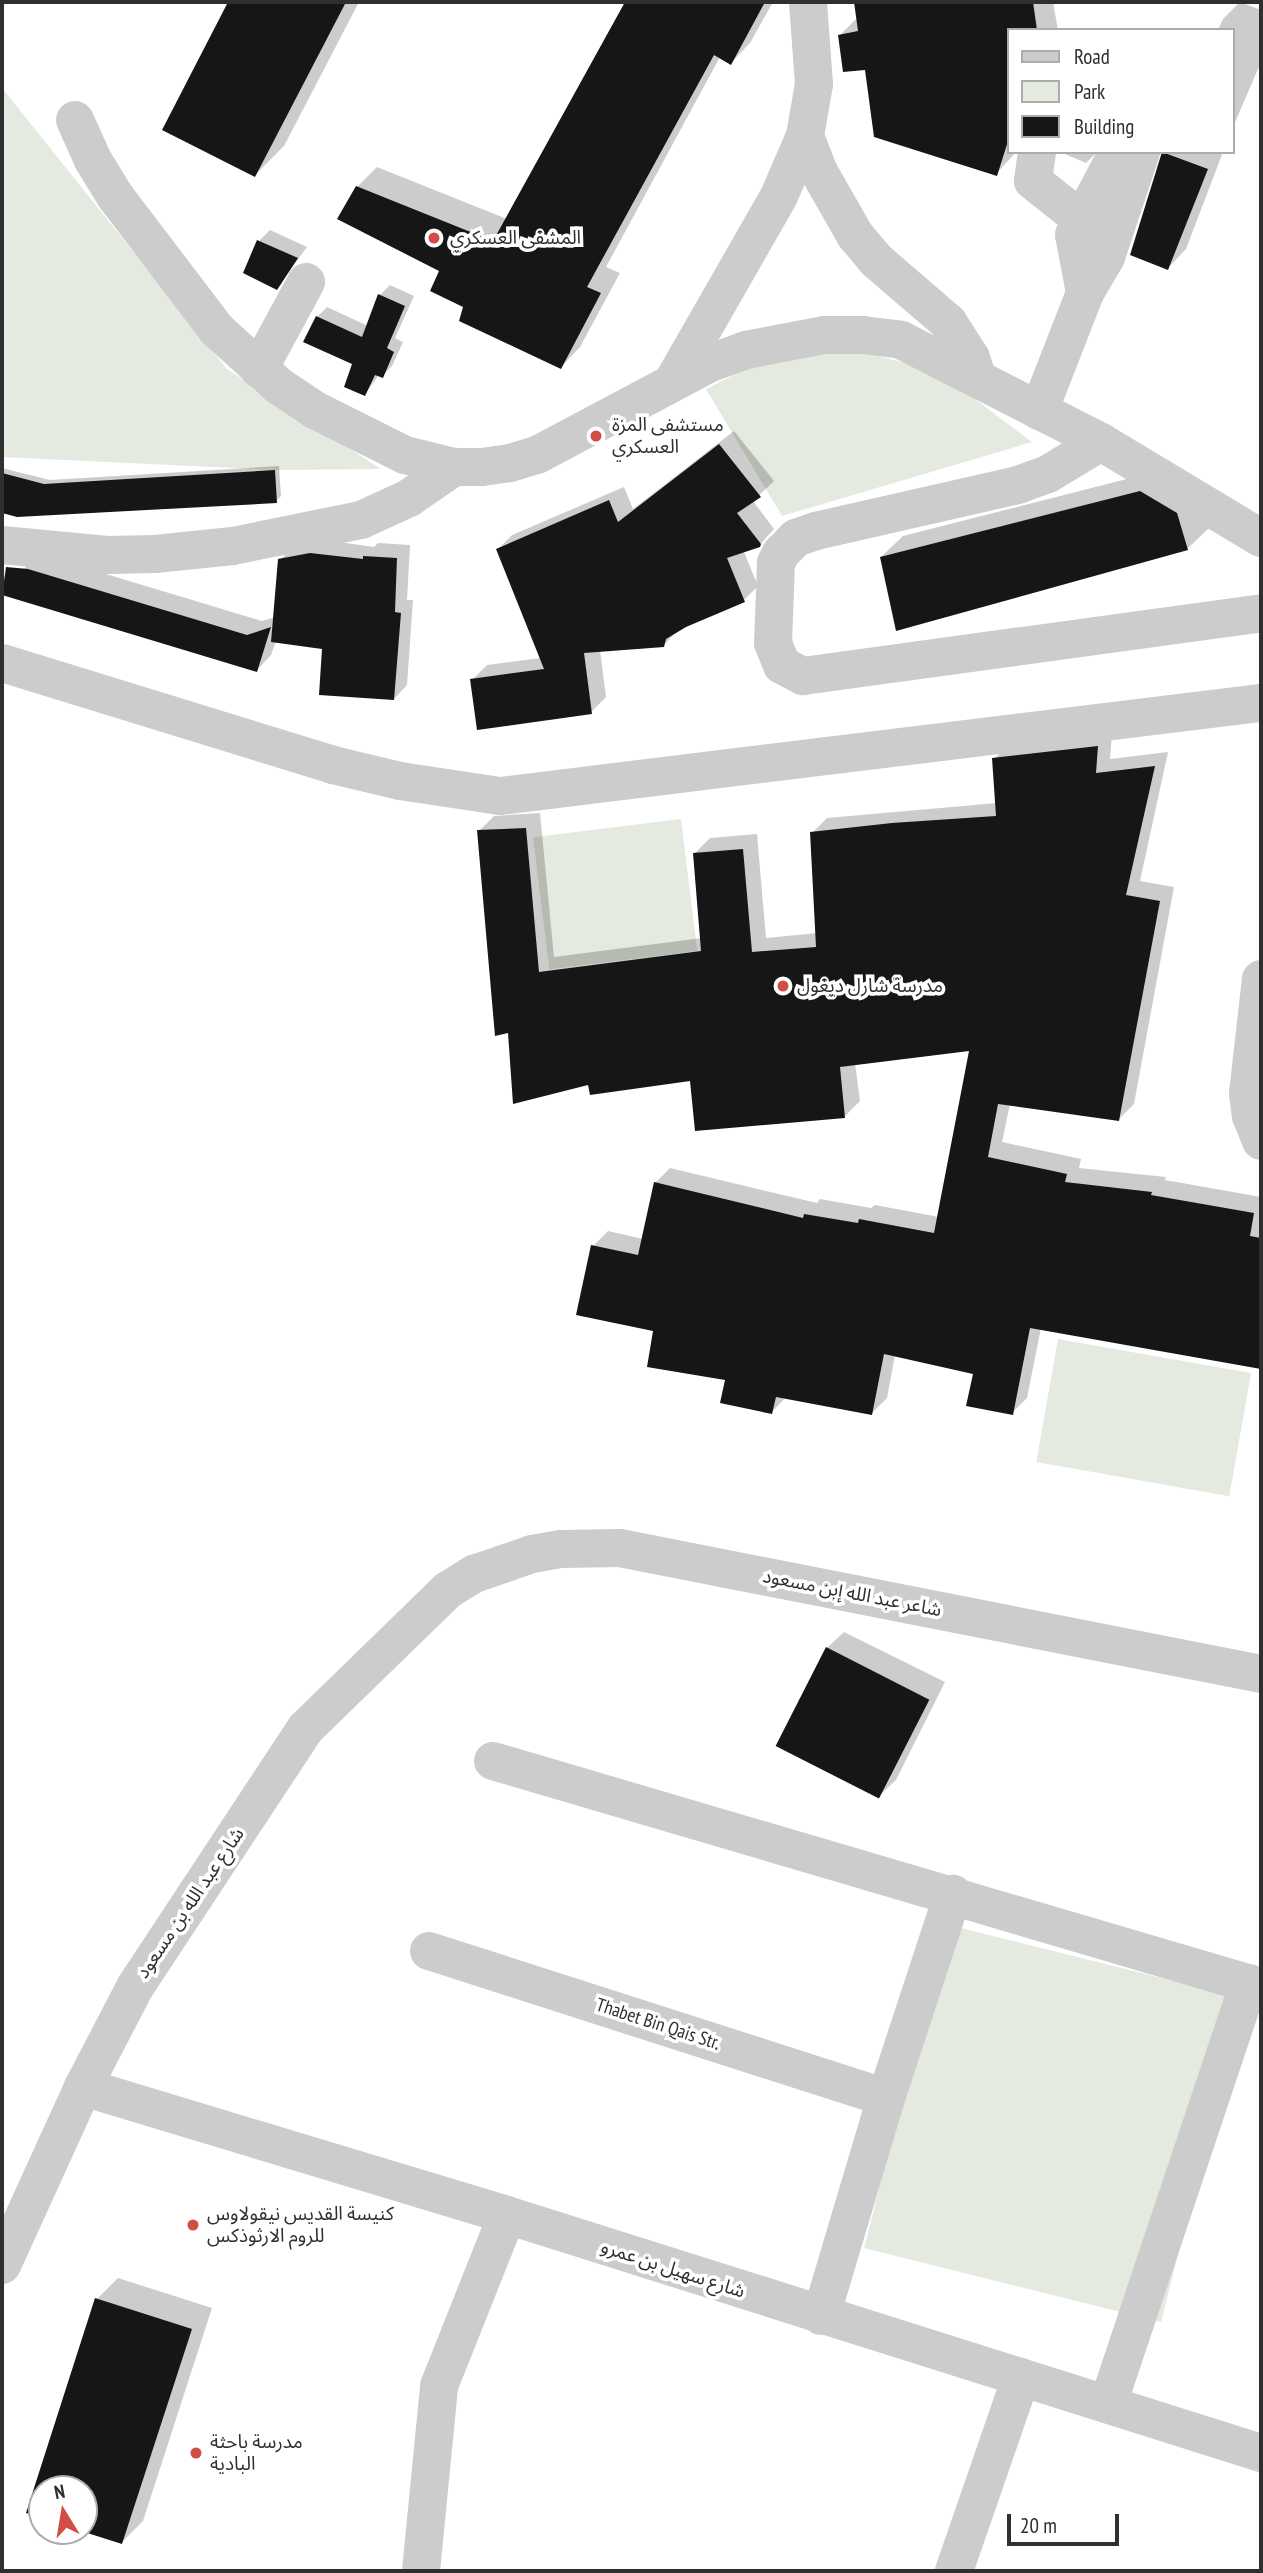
<!DOCTYPE html>
<meta charset="utf-8">
<style>
body{margin:0}
#map{position:relative;width:1263px;height:2573px;overflow:hidden;background:#fff;font-family:"PT Sans Narrow","Noto Sans Arabic",sans-serif}
div>[style]{position:absolute}
[style*='--x']{left:calc(var(--x)*1px);top:calc(var(--y)*1px);width:calc(var(--w)*1px);rotate:calc(var(--a)*1deg)}
.green>*{inset:0;background:#e4eadf;transform-origin:0 0}
.shadow>*{inset:0;background:#0003}
.building>*{inset:0;background:#161616;transform-origin:0 0}
.minor>*{height:38px;margin:-19px;padding:0 19px;transform-origin:19px;border-radius:19px;background:#ccc}
.dots>*{width:19px;height:19px;translate:-50% -50%;box-sizing:border-box;border:4px solid #fff;border-radius:50%}
span{translate:-50% -50%;white-space:nowrap;text-align:center;line-height:1.15;-webkit-text-stroke:7px #fff;paint-order:stroke}
.poi-label{font-size:19px;color:#2f2f2f}
.left{translate:0 -50%;text-align:left}
.street-label{font-size:19px;color:#2f2f2f}
.frame{position:absolute;inset:0;border:4px solid #2f2f2f;pointer-events:none}
.legend{position:absolute;left:1007px;top:28px;width:228px;height:126px;box-sizing:border-box;background:#fff;border:2px solid #acacac;margin:0;padding:9px 12px;list-style:none;font-size:21px;color:#2f2f2f}
.legend li{display:flex;align-items:center;gap:14px;height:35px}
.legend b{width:35px;border:2px solid #acacac}
.north{position:absolute;left:28px;top:2475px;width:70px;height:70px;box-sizing:border-box;background:#fff;border:2px solid #acacac;border-radius:50%;rotate:349deg;font-size:19px;font-weight:700;line-height:28px;text-align:center;color:#2f2f2f}
.north::after{content:'';display:block;margin:auto;width:24px;height:32px;background:#d14d46;clip-path:polygon(50% 0,100% 100%,50% 72%,0 100%)}
.scale{position:absolute;left:1007px;top:2514px;width:112px;height:32px;box-sizing:border-box;border:4px solid #2f2f2f;border-top:0;padding-left:9px;font-size:21px;line-height:24px;white-space:nowrap;color:#2f2f2f;-webkit-text-stroke:5px #fff;paint-order:stroke}
</style>
<div id="map">
<div class="green">
<i style="clip-path:polygon(2px 88px,227px 369px,381px 469px,275px 470px,2px 457px)"></i>
<i style="clip-path:polygon(856px 350px,939px 372px,1032px 442px,782px 516px,706px 389px,760px 362px)"></i>
<i style="left:681px;top:819px;width:133px;height:149px;rotate:83deg"></i>
<i style="left:1058px;top:1339px;width:196px;height:125px;rotate:10deg"></i>
<i style="left:945px;top:1924px;width:306px;height:334px;rotate:14deg"></i>
</div>
<div class="shadow">
<i style="clip-path:polygon(230px 2px,359px 2px,284px 146px,255px 175px,164px 129px)"></i>
<i style="clip-path:polygon(627px 2px,773px 2px,750px 43px,731px 63px,720px 57px,606px 267px,620px 273px,580px 347px,561px 367px,466px 306px,442px 270px,357px 187px,377px 167px,507px 219px)"></i>
<i style="clip-path:polygon(855px 2px,1053px 2px,1058px 30px,1009px 30px,1009px 152px,1016px 152px,996px 174px,867px 68px,840px 35px,858px 17px)"></i>
<i style="clip-path:polygon(1240px 2px,1261px 10px,1261px 62px,1233px 127px,1233px 30px,1218px 30px,1223px 19px)"></i>
<i style="clip-path:polygon(1060px 152px,1097px 152px,1086px 163px)"></i>
<i style="clip-path:polygon(1164px 152px,1223px 152px,1186px 249px,1168px 268px)"></i>
<i style="clip-path:polygon(270px 230px,307px 247px,277px 288px,259px 241px)"></i>
<i style="clip-path:polygon(390px 285px,414px 296px,395px 338px,403px 342px,392px 366px,382px 376px,379px 375px,365px 394px,354px 363px,317px 317px,327px 307px,368px 326px,380px 295px)"></i>
<i style="clip-path:polygon(734px 431px,774px 481px,753px 501px,774px 529px,759px 546px,744px 552px,758px 586px,744px 600px,678px 630px,664px 645px,600px 650px,606px 697px,591px 712px,472px 680px,487px 665px,541px 658px,498px 549px,512px 535px,624px 487px,633px 509px)"></i>
<i style="clip-path:polygon(279px 466px,281px 496px,276px 501px,17px 516px,2px 511px,2px 468px,50px 480px)"></i>
<i style="clip-path:polygon(1162px 470px,1209px 528px,1187px 549px,881px 557px,903px 536px)"></i>
<i style="clip-path:polygon(325px 540px,374px 547px,378px 543px,410px 545px,407px 600px,413px 600px,407px 685px,394px 699px,324px 647px,276px 641px,271px 655px,257px 670px,23px 570px,37px 555px,43px 555px,262px 621px,275px 617px,280px 560px,293px 547px)"></i>
<i style="clip-path:polygon(1112px 732px,1110px 759px,1168px 752px,1140px 881px,1174px 887px,1134px 1104px,1119px 1119px,1010px 1104px,1002px 1142px,1081px 1159px,1079px 1168px,1166px 1177px,1165px 1180px,1261px 1197px,1261px 1367px,1041px 1328px,1027px 1398px,1012px 1413px,975px 1373px,895px 1355px,887px 1398px,872px 1413px,786px 1397px,772px 1412px,655px 1330px,593px 1246px,608px 1231px,643px 1239px,655px 1183px,670px 1168px,817px 1203px,820px 1199px,871px 1208px,875px 1205px,939px 1217px,971px 1049px,855px 1063px,860px 1101px,845px 1116px,692px 1079px,590px 1083px,509px 1031px,479px 831px,494px 816px,540px 813px,554px 957px,702px 938px,695px 853px,710px 838px,757px 834px,766px 938px,817px 933px,812px 833px,827px 818px,997px 803px,994px 759px,1009px 744px)"></i>
<i style="clip-path:polygon(844px 1632px,945px 1682px,896px 1780px,879px 1796px,827px 1648px)"></i>
<i style="clip-path:polygon(118px 2278px,212px 2308px,143px 2521px,122px 2542px,84px 2530px,84px 2489px,42px 2489px,42px 2516px,28px 2512px,97px 2299px)"></i>
</div>
<div class="building">
<i style="clip-path:polygon(228px 2px,346px 2px,255px 177px,162px 130px)"></i>
<i style="clip-path:polygon(625px 2px,765px 2px,731px 65px,714px 55px,587px 287px,601px 293px,561px 369px,459px 321px,463px 307px,430px 291px,439px 271px,337px 219px,356px 186px,493px 241px)"></i>
<i style="clip-path:polygon(854px 2px,1033px 2px,1037px 30px,1009px 30px,1009px 138px,997px 176px,874px 137px,865px 70px,843px 72px,838px 35px,858px 31px)"></i>
<i style="clip-path:polygon(1162px 152px,1208px 169px,1168px 270px,1130px 255px)"></i>
<i style="clip-path:polygon(257px 240px,298px 258px,277px 290px,243px 273px)"></i>
<i style="clip-path:polygon(378px 294px,405px 306px,387px 348px,394px 352px,383px 378px,375px 375px,365px 396px,344px 387px,352px 364px,303px 342px,316px 316px,362px 337px)"></i>
<i style="clip-path:polygon(719px 444px,761px 497px,737px 513px,761px 544px,760px 547px,727px 558px,745px 602px,686px 627px,666px 639px,664px 647px,584px 653px,592px 714px,477px 730px,470px 679px,544px 669px,496px 549px,609px 500px,618px 522px)"></i>
<i style="clip-path:polygon(275px 470px,277px 503px,17px 517px,2px 513px,2px 473px,44px 484px)"></i>
<i style="clip-path:polygon(1140px 491px,1177px 513px,1188px 550px,896px 631px,880px 557px)"></i>
<i style="clip-path:polygon(310px 553px,363px 559px,363px 556px,397px 558px,395px 612px,401px 613px,394px 700px,319px 695px,322px 649px,271px 642px,278px 559px)"></i>
<i style="clip-path:polygon(6px 567px,28px 569px,247px 635px,271px 627px,257px 672px,2px 595px)"></i>
<i style="clip-path:polygon(1098px 746px,1096px 773px,1155px 766px,1126px 895px,1160px 901px,1119px 1121px,998px 1104px,988px 1157px,1067px 1174px,1065px 1182px,1152px 1192px,1151px 1195px,1254px 1213px,1250px 1236px,1261px 1238px,1261px 1369px,1030px 1328px,1013px 1415px,966px 1406px,973px 1374px,884px 1354px,872px 1415px,776px 1397px,772px 1414px,720px 1403px,725px 1380px,647px 1367px,653px 1331px,576px 1315px,591px 1245px,638px 1255px,654px 1182px,803px 1218px,804px 1214px,858px 1223px,859px 1219px,934px 1233px,969px 1051px,840px 1067px,845px 1118px,695px 1131px,690px 1081px,590px 1095px,588px 1085px,513px 1104px,508px 1033px,495px 1036px,477px 830px,526px 828px,539px 972px,701px 951px,693px 853px,743px 849px,752px 952px,816px 947px,810px 832px,892px 823px,996px 816px,992px 758px)"></i>
<i style="left:826px;top:1647px;width:116px;height:111px;rotate:27deg"></i>
<i style="clip-path:polygon(95px 2298px,192px 2329px,122px 2544px,81px 2531px,84px 2531px,84px 2489px,42px 2489px,42px 2518px,26px 2513px)"></i>
</div>
<div class="minor">
<i style="--x:75;--y:120;--w:44;--a:65.8"></i>
<i style="--x:93;--y:160;--w:42;--a:58.6"></i>
<i style="--x:115;--y:196;--w:168;--a:52.7"></i>
<i style="--x:217;--y:330;--w:84;--a:42.1"></i>
<i style="--x:279;--y:386;--w:43;--a:33.7"></i>
<i style="--x:315;--y:410;--w:101;--a:26.6"></i>
<i style="--x:405;--y:455;--w:50;--a:13.8"></i>
<i style="--x:454;--y:467;--w:28;--a:0"></i>
<i style="--x:482;--y:467;--w:28;--a:-8"></i>
<i style="--x:510;--y:463;--w:28;--a:-17"></i>
<i style="--x:537;--y:455;--w:194;--a:-28"></i>
<i style="--x:708;--y:364;--w:40;--a:-20.2"></i>
<i style="--x:746;--y:350;--w:79;--a:-10.9"></i>
<i style="--x:824;--y:335;--w:39;--a:0"></i>
<i style="--x:863;--y:335;--w:38;--a:7"></i>
<i style="--x:901;--y:340;--w:225;--a:27"></i>
<i style="--x:1101;--y:442;--w:187;--a:31"></i>
<i style="--x:805;--y:136;--w:39;--a:69"></i>
<i style="--x:819;--y:172;--w:73;--a:60.3"></i>
<i style="--x:855;--y:235;--w:34;--a:50"></i>
<i style="--x:877;--y:261;--w:94;--a:40.7"></i>
<i style="--x:948;--y:322;--w:43;--a:57.4"></i>
<i style="--x:971;--y:358;--w:22;--a:72"></i>
<i style="--x:1037;--y:152;--w:29;--a:98"></i>
<i style="--x:1033;--y:181;--w:63;--a:38.5"></i>
<i style="--x:1085;--y:293;--w:42;--a:-59.7"></i>
<i style="--x:1106;--y:257;--w:111;--a:-71.6"></i>
<i style="--x:259;--y:369;--w:99;--a:-61.6"></i>
<i style="--x:672;--y:383;--w:215;--a:-60.2"></i>
<i style="--x:779;--y:196;--w:65;--a:-66.6"></i>
<i style="--x:805;--y:136;--w:53;--a:-80.2"></i>
<i style="--x:814;--y:84;--w:82;--a:-94.2"></i>
<i style="--x:1039;--y:411;--w:127;--a:-68.7"></i>
<i style="--x:1085;--y:293;--w:59;--a:-100.7"></i>
<i style="--x:1074;--y:235;--w:94;--a:-62.1"></i>
<i style="--x:1101;--y:442;--w:62;--a:148.9"></i>
<i style="--x:1048;--y:474;--w:32;--a:160"></i>
<i style="--x:1018;--y:485;--w:207;--a:167.2"></i>
<i style="--x:816;--y:531;--w:21;--a:161"></i>
<i style="--x:796;--y:538;--w:21;--a:135"></i>
<i style="--x:781;--y:553;--w:11;--a:117"></i>
<i style="--x:776;--y:563;--w:80;--a:92.1"></i>
<i style="--x:773;--y:643;--w:24;--a:68"></i>
<i style="--x:782;--y:665;--w:24;--a:28"></i>
<i style="--x:803;--y:676;--w:462;--a:-7.8"></i>
<i style="--x:2;--y:545;--w:106;--a:5.4"></i>
<i style="--x:108;--y:555;--w:47;--a:-1.2"></i>
<i style="--x:155;--y:554;--w:78;--a:-5.9"></i>
<i style="--x:233;--y:546;--w:131;--a:-11.5"></i>
<i style="--x:361;--y:520;--w:53;--a:-24.6"></i>
<i style="--x:409;--y:498;--w:55;--a:-34.6"></i>
<i style="--x:2;--y:663;--w:346;--a:17.1"></i>
<i style="--x:333;--y:765;--w:69;--a:13.4"></i>
<i style="--x:400;--y:781;--w:101;--a:8.5"></i>
<i style="--x:500;--y:796;--w:767;--a:-6.97"></i>
<i style="--x:1261;--y:979;--w:115;--a:96.5"></i>
<i style="--x:1248;--y:1093;--w:23;--a:83"></i>
<i style="--x:1251;--y:1116;--w:27;--a:68"></i>
<i style="--x:493;--y:1761;--w:801;--a:16.4"></i>
<i style="--x:429;--y:1951;--w:480;--a:17.8"></i>
<i style="--x:83;--y:2087;--w:443;--a:16.8"></i>
<i style="--x:507;--y:2215;--w:791;--a:17.52"></i>
<i style="--x:2;--y:2265;--w:196;--a:-65.5"></i>
<i style="--x:83;--y:2087;--w:113;--a:-62.5"></i>
<i style="--x:135;--y:1987;--w:310;--a:-56.6"></i>
<i style="--x:306;--y:1728;--w:198;--a:-44.2"></i>
<i style="--x:448;--y:1590;--w:31;--a:-32"></i>
<i style="--x:474;--y:1574;--w:61;--a:-19"></i>
<i style="--x:532;--y:1554;--w:29;--a:-10"></i>
<i style="--x:561;--y:1549;--w:59;--a:-1"></i>
<i style="--x:620;--y:1548;--w:653;--a:11.12"></i>
<i style="--x:821;--y:2316;--w:227;--a:-73.4"></i>
<i style="--x:886;--y:2098;--w:215;--a:-71.8"></i>
<i style="--x:1108;--y:2404;--w:444;--a:-71.5"></i>
<i style="--x:421;--y:2571;--w:186;--a:-84.4"></i>
<i style="--x:439;--y:2386;--w:184;--a:-68.3"></i>
<i style="--x:954;--y:2571;--w:205;--a:-70.9"></i>
</div>
<div class="dots">
<i style="left:434px;top:238px;background:#d14d46"></i>
<i style="left:596px;top:436px;background:#d14d46"></i>
<i style="left:783px;top:986px;background:#d14d46"></i>
<i style="left:193px;top:2225px;background:#d14d46"></i>
<i style="left:196px;top:2453px;background:#d14d46"></i>
</div>
<div class="poi-label">
<span class="left" style="left:450px;top:238px">المشفى العسكري</span>
<span class="left" style="left:612px;top:436px">مستشفى المزة<br>العسكري</span>
<span class="left" style="left:797px;top:986px">مدرسة شارل ديغول</span>
<span class="left" style="left:207px;top:2225px">كنيسة القديس نيقولاوس<br>للروم الارثوذكس</span>
<span class="left" style="left:210px;top:2453px">مدرسة باحثة<br>البادية</span>
</div>
<div class="street-label">
<span style="left:852px;top:1593px;rotate:11deg">شاعر عبد الله إبن مسعود</span>
<span style="left:190px;top:1903px;rotate:-56deg">شارع عبد الله بن مسعود</span>
<span style="left:658px;top:2024px;rotate:18deg">Thabet Bin Qais Str.</span>
<span style="left:673px;top:2269px;rotate:18deg">شارع سهيل بن عمرو</span>
</div>
<div class="frame"></div>
<ul class="legend">
<li><b style="height:9px;background:#ccc"></b>Road</li>
<li><b style="height:19px;background:#e4eadf"></b>Park</li>
<li><b style="height:19px;background:#161616"></b>Building</li>
</ul>
<div class="north">N</div>
<div class="scale">20 m</div>
</div>
